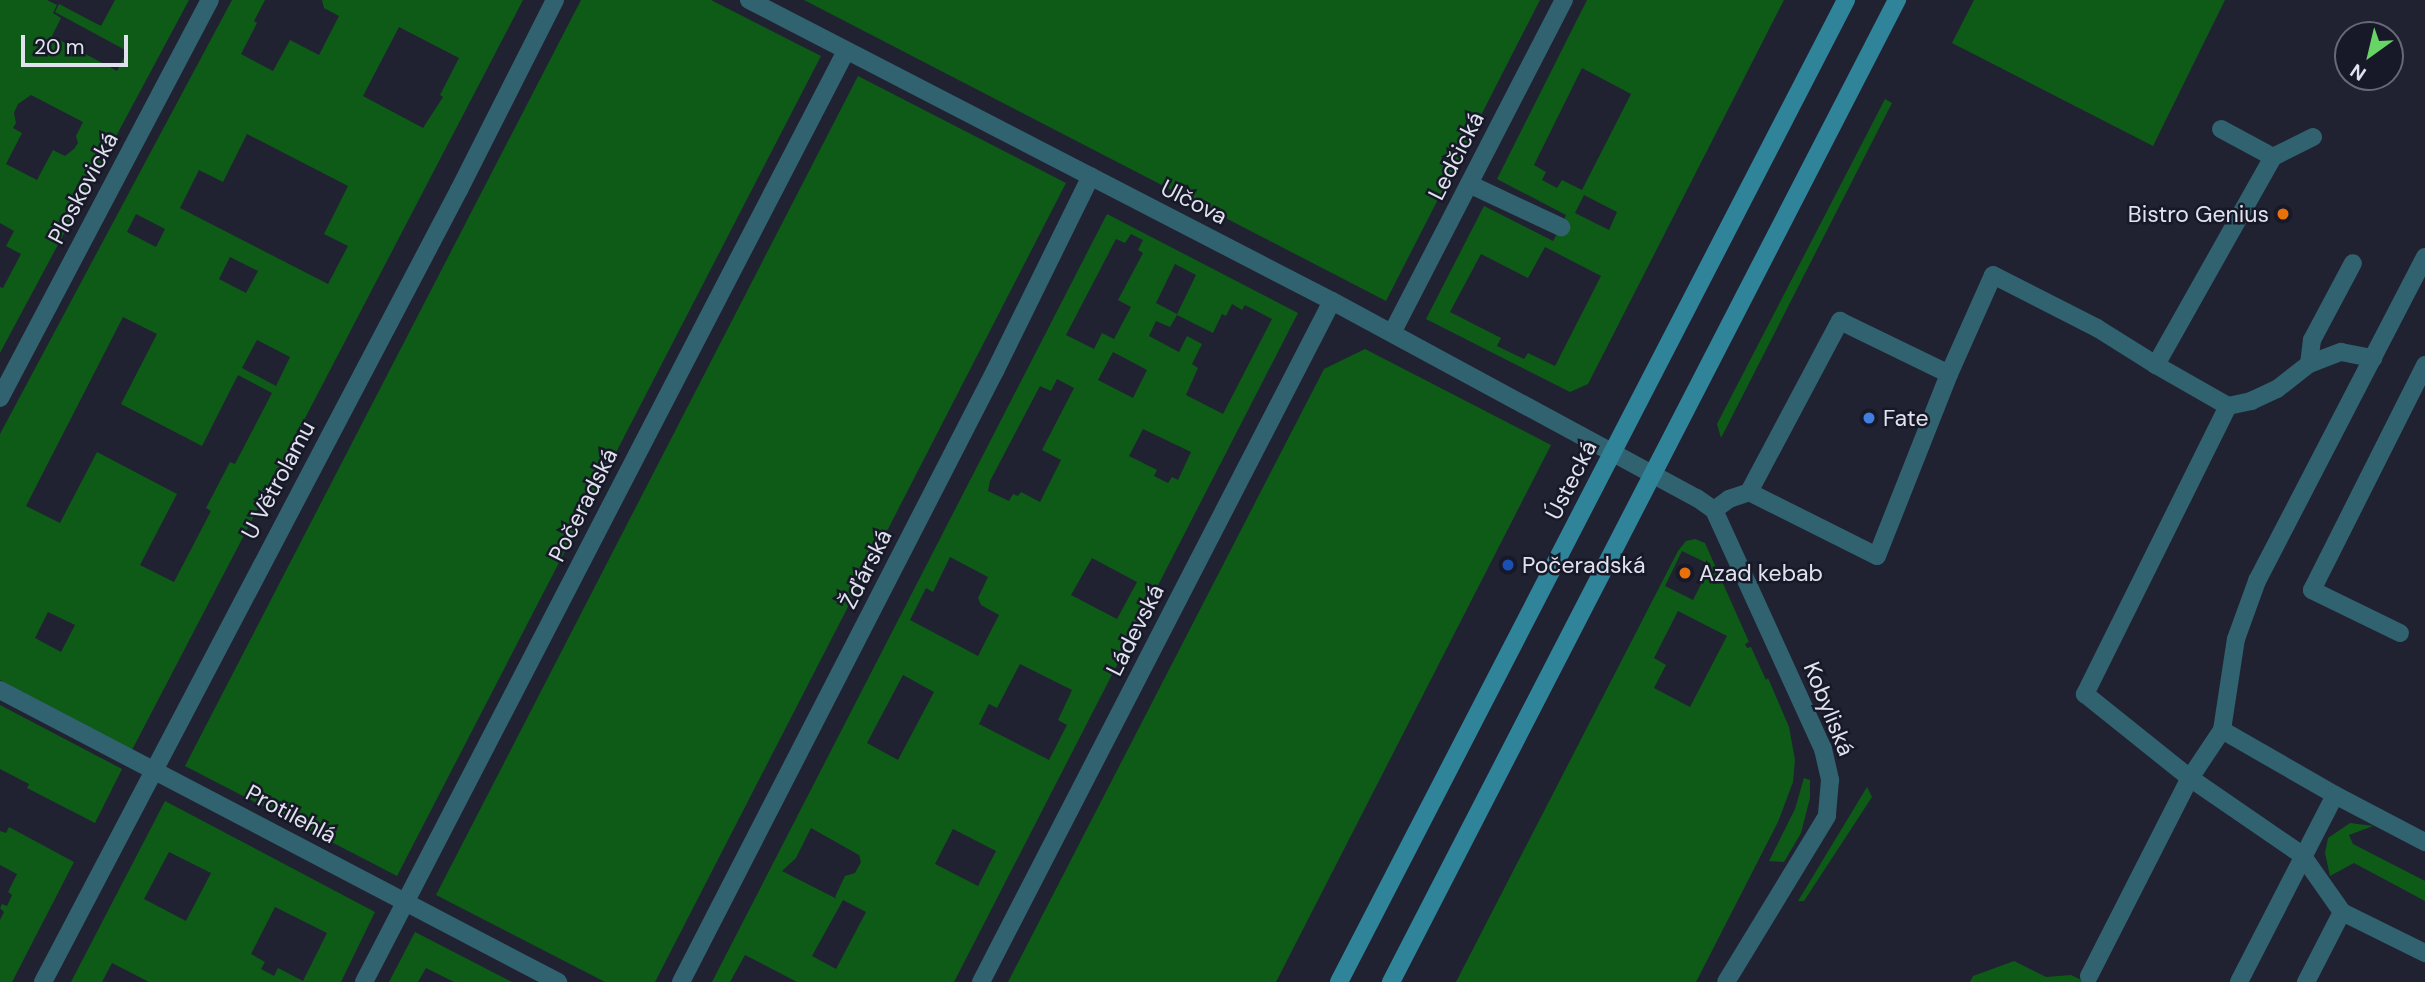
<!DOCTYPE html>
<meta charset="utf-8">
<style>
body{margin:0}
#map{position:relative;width:2425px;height:982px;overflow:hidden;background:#202232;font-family:"DM Sans",sans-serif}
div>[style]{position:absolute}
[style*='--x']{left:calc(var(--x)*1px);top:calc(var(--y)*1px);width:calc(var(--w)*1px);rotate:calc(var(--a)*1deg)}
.green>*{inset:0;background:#0e5a17}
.lane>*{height:18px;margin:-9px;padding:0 9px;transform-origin:9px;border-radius:9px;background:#31626f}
.street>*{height:18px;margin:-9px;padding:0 9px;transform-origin:9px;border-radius:9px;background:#31626f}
.secondary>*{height:18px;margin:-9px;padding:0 9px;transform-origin:9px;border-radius:9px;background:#2f849a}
.dots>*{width:19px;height:19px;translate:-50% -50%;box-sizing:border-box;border:4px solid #171928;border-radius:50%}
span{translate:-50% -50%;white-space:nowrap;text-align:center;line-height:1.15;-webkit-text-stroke:5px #171928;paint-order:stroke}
.street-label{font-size:23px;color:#e0e2ed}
.poi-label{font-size:23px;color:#e0e2ed}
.right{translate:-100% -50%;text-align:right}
.left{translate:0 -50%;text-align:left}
.north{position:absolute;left:2334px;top:21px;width:70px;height:70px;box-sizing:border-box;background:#171928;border:2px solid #676977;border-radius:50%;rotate:214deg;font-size:19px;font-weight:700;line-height:28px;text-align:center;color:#e0e2ed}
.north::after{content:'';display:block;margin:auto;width:24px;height:32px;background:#67d466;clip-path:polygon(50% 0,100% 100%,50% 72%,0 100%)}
.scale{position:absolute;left:21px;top:35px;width:107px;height:32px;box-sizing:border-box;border:4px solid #e0e2ed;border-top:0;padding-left:9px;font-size:21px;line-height:24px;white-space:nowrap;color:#e0e2ed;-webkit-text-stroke:5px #171928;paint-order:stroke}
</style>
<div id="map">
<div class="green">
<i style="clip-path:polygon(evenodd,0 0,47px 0,57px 5px,53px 13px,61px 18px,52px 36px,117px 71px,127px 51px,55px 12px,59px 4px,101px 26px,115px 0,189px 0,0 353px,0 287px,3px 288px,21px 254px,6px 246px,14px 231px,0 223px,0 0,31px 95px,83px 122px,76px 136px,78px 143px,74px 149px,65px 156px,53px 150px,37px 180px,6px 164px,22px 133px,13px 128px,16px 123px,14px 113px,18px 104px,31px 95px)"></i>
<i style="clip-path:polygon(evenodd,232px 0,265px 0,254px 21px,257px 23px,241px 54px,273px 71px,290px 40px,319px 55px,339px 16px,324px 8px,322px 0,523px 0,132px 750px,0 680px,0 434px,232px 0,399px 27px,459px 58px,440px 95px,443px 97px,423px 128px,363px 96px,399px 27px,232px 0,247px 134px,348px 186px,324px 234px,348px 246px,328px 284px,180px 208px,199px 170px,223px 182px,247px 134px,232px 0,136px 214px,165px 229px,156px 247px,127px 232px,136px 214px,232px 0,230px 257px,258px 271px,246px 293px,219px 279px,230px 257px,232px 0,123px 317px,157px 334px,121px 404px,202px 446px,238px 375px,272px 393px,235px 464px,230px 462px,206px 508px,211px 511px,174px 582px,140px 565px,177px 494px,97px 452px,60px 523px,26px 506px,123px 317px,232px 0,257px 340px,290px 357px,276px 386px,242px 368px,257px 340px,232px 0,48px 612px,75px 625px,61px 652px,35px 638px,48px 612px)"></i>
<i style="clip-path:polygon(581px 0,711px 0,821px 56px,397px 876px,185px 766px)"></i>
<i style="clip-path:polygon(804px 0,1540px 0,1386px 301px)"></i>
<i style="clip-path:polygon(evenodd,1587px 0,1784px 0,1588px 384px,1570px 392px,1426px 319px,1484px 206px,1553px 241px,1561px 227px,1566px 215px,1497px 179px,1587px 0,1582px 68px,1631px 94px,1582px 190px,1562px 180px,1557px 188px,1542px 180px,1546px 172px,1534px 165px,1582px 68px,1587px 0,1584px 195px,1617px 212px,1609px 230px,1575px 213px,1584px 195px,1587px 0,1545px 247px,1601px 276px,1555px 366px,1528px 353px,1524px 359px,1497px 346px,1501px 338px,1450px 312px,1481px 254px,1528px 278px,1545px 247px)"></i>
<i style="clip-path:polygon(1974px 0,2225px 0,2153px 146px,1952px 43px)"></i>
<i style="clip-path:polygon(858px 76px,1066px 183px,655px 982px,605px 982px,436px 895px)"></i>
<i style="clip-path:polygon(1885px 99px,1892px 103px,1721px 438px,1717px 424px)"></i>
<i style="clip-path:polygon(evenodd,1107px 214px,1298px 313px,954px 982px,797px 982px,745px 955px,730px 982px,712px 982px,1107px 214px,1131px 234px,1143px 240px,1138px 250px,1143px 253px,1118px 300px,1131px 307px,1114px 339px,1102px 333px,1094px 349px,1066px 335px,1116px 239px,1125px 243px,1131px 234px,1107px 214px,1175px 264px,1196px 275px,1177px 314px,1156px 303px,1175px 264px,1107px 214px,1232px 304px,1242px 310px,1245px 305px,1272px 319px,1223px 414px,1186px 395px,1198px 368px,1192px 364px,1202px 344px,1187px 336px,1179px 352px,1149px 336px,1156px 321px,1170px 327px,1177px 315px,1213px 333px,1222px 314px,1226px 316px,1232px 304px,1107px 214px,1113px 352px,1147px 370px,1133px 398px,1098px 380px,1113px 352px,1107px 214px,1057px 379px,1074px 388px,1042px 450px,1061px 460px,1040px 502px,1021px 492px,1018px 496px,1013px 494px,1009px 501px,988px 491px,990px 481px,1040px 386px,1051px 391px,1057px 379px,1107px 214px,1143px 429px,1191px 452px,1178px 480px,1172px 477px,1168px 483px,1154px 476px,1157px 470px,1129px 456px,1143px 429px,1107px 214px,950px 557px,988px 577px,978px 598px,981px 605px,999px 615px,978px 656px,910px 620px,926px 588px,933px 592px,950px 557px,1107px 214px,1092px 558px,1137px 582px,1117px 619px,1071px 595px,1092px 558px,1107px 214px,1020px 664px,1072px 690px,1058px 720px,1067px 725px,1049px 760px,979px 724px,989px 704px,997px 708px,1020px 664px,1107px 214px,903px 675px,934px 692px,898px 760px,867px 743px,903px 675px,1107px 214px,811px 828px,859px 855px,861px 862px,855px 873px,845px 876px,835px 897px,837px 899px,782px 871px,796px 858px,811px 828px,1107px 214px,953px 829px,996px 851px,978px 886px,935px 864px,953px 829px,1107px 214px,843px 900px,866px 912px,836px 969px,812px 956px,843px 900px)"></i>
<i style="clip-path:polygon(1365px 349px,1551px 445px,1276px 982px,1008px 982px,1324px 369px)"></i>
<i style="clip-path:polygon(evenodd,1695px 539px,1705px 543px,1749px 642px,1745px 644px,1747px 648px,1751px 647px,1766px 680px,1768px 678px,1789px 727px,1795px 760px,1793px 782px,1778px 822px,1696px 982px,1456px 982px,1678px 551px,1686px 541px,1695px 539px,1682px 551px,1711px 565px,1693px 600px,1665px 586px,1682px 551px,1695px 539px,1678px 611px,1727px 636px,1690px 707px,1654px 688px,1666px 665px,1654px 658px,1678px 611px)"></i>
<i style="clip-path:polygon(0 705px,122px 769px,95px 823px,27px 788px,29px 784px,0 769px)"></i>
<i style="clip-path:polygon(1804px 778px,1810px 780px,1810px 798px,1801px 833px,1784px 862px,1769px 861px,1795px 809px)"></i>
<i style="clip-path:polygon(1867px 787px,1872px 797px,1804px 901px,1798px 901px)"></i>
<i style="clip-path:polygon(evenodd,165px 801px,375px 912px,341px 982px,149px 982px,112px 963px,102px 982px,71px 982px,165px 801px,169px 852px,211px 873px,186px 921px,144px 899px,169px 852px,165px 801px,275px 907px,327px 933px,303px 981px,278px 968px,274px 976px,261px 969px,265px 962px,251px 954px,275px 907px)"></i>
<i style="clip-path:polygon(2350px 823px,2373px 826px,2349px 835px,2353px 844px,2425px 881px,2425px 901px,2354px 863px,2330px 876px,2325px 853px,2328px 838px)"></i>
<i style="clip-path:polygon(9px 827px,74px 862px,12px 982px,0 982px,0 920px,4px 912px,0 908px,2px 904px,7px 906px,12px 895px,8px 892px,17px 874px,0 865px,0 831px,6px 833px)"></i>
<i style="clip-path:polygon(415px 932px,512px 982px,454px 982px,426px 968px,418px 982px,389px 982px)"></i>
<i style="clip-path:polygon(2014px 961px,2046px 977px,2071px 975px,2086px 982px,1970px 982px,1973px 976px)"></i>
</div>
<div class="lane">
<i style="--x:2221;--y:129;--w:59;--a:28.3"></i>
<i style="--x:2313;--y:137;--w:45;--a:153.4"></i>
<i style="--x:2273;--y:157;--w:239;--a:119.4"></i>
<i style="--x:2156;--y:365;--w:83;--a:29.7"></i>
<i style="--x:2228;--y:406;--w:24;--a:-12"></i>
<i style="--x:2251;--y:401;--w:29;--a:-25"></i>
<i style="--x:2277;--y:389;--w:41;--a:-38"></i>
<i style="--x:2309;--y:364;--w:34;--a:-21"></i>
<i style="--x:2341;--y:352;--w:33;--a:11"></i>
<i style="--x:1469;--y:184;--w:102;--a:25.1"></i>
<i style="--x:2309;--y:364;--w:24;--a:-83"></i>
<i style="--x:2312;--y:340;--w:87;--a:-62"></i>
<i style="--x:2228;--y:406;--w:322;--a:116.4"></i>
<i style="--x:2085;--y:694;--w:134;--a:38.7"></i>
<i style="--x:2190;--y:778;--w:58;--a:-56.3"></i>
<i style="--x:2222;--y:730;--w:92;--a:-81.3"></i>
<i style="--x:2236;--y:639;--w:62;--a:-70.1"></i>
<i style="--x:2257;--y:581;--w:365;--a:-62.6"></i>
<i style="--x:2400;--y:633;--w:98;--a:-154"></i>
<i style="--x:2312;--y:590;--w:252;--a:-63.3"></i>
<i style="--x:2222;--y:730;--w:130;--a:29.9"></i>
<i style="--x:2335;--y:795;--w:210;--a:117.2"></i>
<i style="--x:2335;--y:795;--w:102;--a:27.6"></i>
<i style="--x:2342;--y:912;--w:93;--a:26.3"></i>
<i style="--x:2089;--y:976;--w:222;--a:-63"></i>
<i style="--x:2190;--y:778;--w:136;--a:34.5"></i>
<i style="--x:2302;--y:855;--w:70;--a:54.9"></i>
<i style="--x:2342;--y:912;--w:79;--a:117.2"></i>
</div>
<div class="street">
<i style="--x:749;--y:0;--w:656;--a:27.31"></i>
<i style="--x:1332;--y:301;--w:415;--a:28.4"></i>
<i style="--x:1697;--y:498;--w:21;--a:35"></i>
<i style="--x:1714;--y:510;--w:263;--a:65.5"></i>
<i style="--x:1823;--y:749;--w:32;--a:77"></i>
<i style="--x:1830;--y:780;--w:36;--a:95"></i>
<i style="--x:1827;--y:816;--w:194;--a:121.3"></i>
<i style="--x:1392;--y:333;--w:375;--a:-62.7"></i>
<i style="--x:0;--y:398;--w:450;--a:-62.2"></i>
<i style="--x:1749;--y:492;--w:143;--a:26.6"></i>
<i style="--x:1877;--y:556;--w:196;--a:-68.4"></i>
<i style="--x:1714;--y:510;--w:19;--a:-36"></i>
<i style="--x:1729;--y:499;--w:21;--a:-19"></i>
<i style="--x:1749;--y:492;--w:194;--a:-62"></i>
<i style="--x:1840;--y:321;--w:121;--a:25.9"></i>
<i style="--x:1949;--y:374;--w:108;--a:-66"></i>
<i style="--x:1993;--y:275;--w:117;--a:27"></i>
<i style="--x:2097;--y:328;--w:70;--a:32.1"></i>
<i style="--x:0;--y:690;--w:630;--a:27.62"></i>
<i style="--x:43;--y:982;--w:895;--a:-62.29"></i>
<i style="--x:459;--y:190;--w:213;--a:-63.2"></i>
<i style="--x:364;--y:982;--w:1048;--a:-62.63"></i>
<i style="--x:681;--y:982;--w:687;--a:-62.8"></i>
<i style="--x:995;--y:371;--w:217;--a:-63.8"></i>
<i style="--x:981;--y:982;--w:766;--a:-62.73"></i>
</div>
<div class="secondary">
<i style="--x:1339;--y:982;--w:1105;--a:-62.69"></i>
<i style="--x:1391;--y:982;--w:1105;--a:-62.74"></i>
</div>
<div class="dots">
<i style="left:2283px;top:214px;background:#e8710a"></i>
<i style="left:1869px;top:418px;background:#3f7fe0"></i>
<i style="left:1508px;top:565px;background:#1a4fb4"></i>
<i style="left:1685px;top:573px;background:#e8710a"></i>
</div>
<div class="street-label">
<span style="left:1456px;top:156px;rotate:-63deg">Ledčická</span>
<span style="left:83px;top:188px;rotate:-62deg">Ploskovická</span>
<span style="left:1194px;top:202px;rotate:27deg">Ulčova</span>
<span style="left:278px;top:480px;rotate:-62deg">U Větrolamu</span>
<span style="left:1571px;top:480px;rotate:-63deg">Ústecká</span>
<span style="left:583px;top:505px;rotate:-63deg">Počeradská</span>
<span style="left:866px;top:569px;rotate:-63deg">Žďárská</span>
<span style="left:1135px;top:630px;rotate:-63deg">Ládevská</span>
<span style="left:1829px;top:709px;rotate:68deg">Kobyliská</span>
<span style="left:291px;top:814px;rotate:28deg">Protilehlá</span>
</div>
<div class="poi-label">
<span class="right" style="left:2269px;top:214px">Bistro Genius</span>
<span class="left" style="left:1883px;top:418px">Fate</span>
<span class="left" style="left:1522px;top:565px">Počeradská</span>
<span class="left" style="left:1699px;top:573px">Azad kebab</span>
</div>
<div class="north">N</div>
<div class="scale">20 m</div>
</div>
